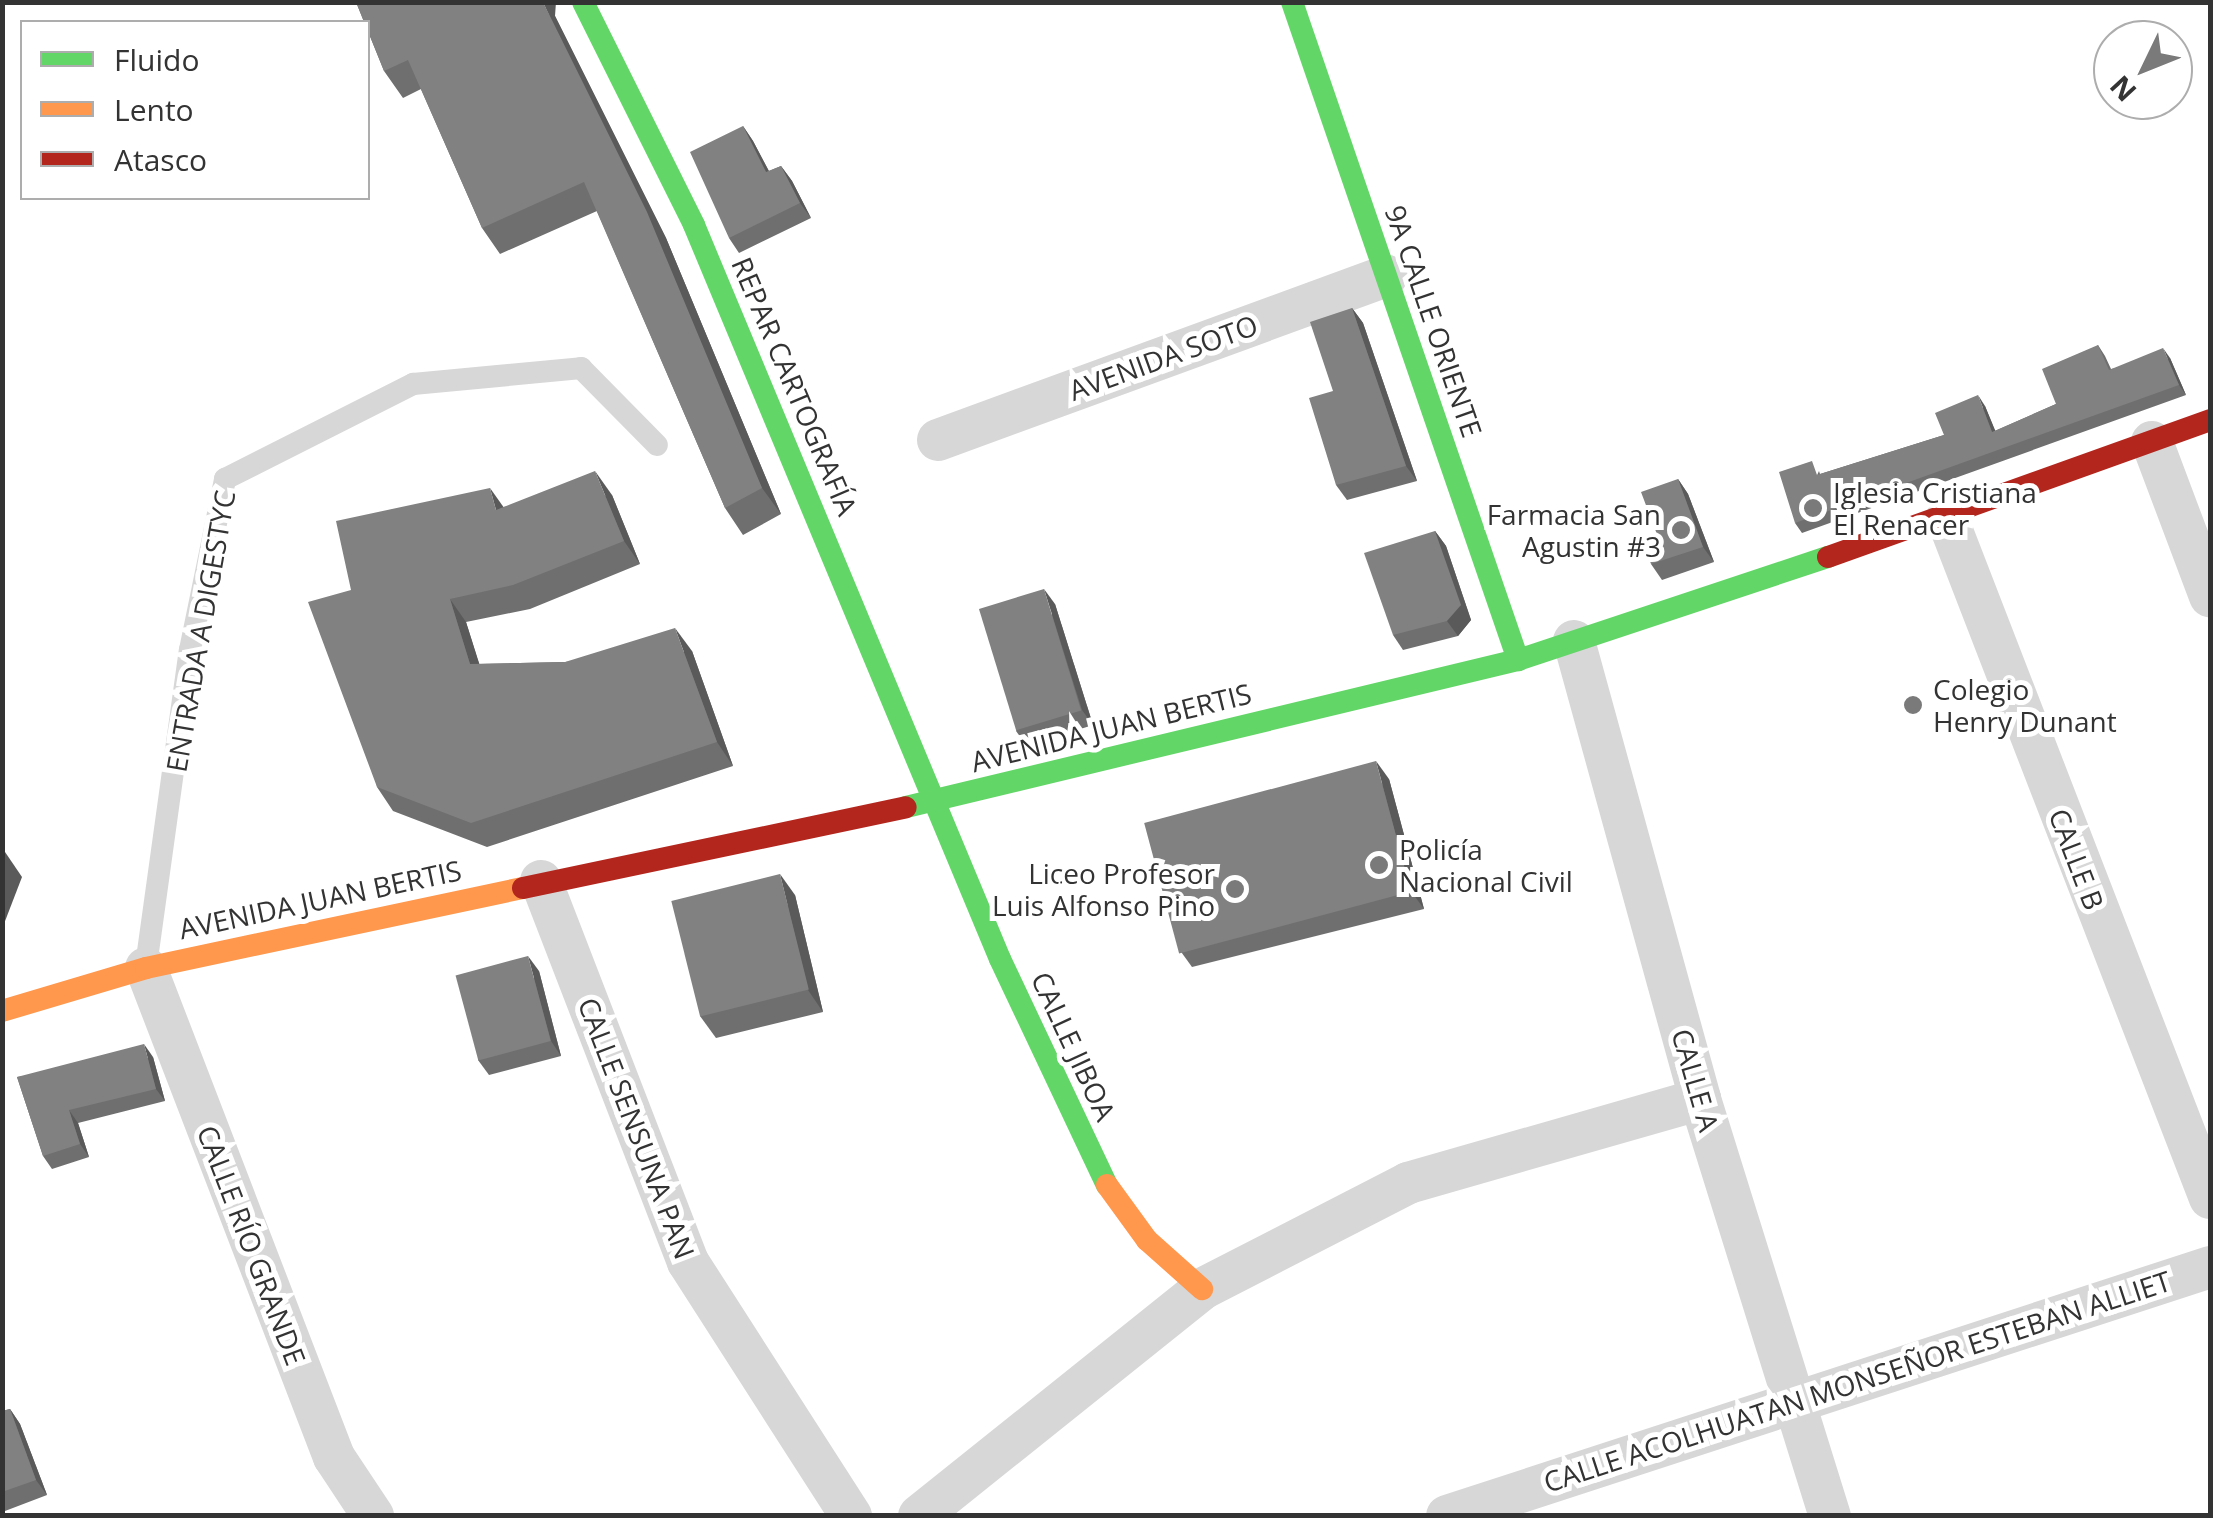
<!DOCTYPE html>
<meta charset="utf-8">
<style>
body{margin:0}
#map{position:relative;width:2213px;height:1518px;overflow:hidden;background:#fff;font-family:"Open Sans",sans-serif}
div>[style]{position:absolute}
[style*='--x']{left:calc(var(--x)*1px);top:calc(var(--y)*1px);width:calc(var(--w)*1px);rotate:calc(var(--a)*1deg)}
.lane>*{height:22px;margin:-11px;padding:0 11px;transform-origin:11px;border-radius:11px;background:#d7d7d7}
.street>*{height:42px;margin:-21px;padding:0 21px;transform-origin:21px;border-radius:21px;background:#d7d7d7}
.fast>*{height:22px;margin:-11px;padding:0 11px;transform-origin:11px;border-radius:11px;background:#63d668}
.slow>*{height:22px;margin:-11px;padding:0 11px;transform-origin:11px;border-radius:11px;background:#ff974d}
.jam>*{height:22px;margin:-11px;padding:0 11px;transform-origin:11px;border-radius:11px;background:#b3261e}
.wall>*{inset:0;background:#6f6f6f}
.shaded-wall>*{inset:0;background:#5a5a5a}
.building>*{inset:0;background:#818181;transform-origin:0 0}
.dots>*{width:28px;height:28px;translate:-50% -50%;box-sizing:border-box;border:5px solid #fff;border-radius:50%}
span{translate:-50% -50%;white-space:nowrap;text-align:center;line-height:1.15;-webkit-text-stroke:10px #fff;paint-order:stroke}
.street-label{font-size:28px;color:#333}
.poi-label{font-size:28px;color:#333}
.left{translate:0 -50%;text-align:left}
.right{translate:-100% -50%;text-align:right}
.frame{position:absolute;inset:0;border:5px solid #333;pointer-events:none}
.legend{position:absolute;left:20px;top:20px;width:350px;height:180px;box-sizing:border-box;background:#fff;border:2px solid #adadad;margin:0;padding:12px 18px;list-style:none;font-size:30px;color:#333}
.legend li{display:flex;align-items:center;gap:20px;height:50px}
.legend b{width:50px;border:2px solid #adadad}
.north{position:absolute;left:2093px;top:20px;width:100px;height:100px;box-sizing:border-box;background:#fff;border:2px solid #adadad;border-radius:50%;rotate:227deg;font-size:28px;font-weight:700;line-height:40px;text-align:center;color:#333}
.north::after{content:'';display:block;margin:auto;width:35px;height:45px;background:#7a7a7a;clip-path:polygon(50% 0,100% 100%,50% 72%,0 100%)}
</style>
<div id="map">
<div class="lane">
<i style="--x:146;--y:966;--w:319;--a:-82.1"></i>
<i style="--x:190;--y:650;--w:175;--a:-78.4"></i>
<i style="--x:225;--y:479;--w:211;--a:-26.8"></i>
<i style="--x:413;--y:384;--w:169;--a:-5.4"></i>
<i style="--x:581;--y:368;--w:108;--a:45.4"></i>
</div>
<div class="street">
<i style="--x:938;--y:440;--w:478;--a:-20.1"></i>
<i style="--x:2152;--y:442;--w:165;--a:69.4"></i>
<i style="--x:1947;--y:518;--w:729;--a:68.86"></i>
<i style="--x:1574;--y:641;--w:475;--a:74.6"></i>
<i style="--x:1700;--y:1099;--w:437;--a:72.7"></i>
<i style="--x:541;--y:881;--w:408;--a:68.9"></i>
<i style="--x:688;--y:1262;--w:302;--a:57.3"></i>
<i style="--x:146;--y:968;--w:524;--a:68.97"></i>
<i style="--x:334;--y:1457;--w:71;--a:56.5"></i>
<i style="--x:919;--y:1516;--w:363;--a:-38.7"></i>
<i style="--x:1202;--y:1289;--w:232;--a:-27.2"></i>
<i style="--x:1408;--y:1183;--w:304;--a:-16"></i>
<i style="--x:1447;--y:1516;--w:803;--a:-18.07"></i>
</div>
<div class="fast">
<i style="--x:583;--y:2;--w:249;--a:63.5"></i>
<i style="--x:694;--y:225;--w:795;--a:67.37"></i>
<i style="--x:1000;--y:959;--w:250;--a:64.7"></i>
<i style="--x:1292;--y:2;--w:696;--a:71.04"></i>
<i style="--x:906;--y:807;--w:629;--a:-13.51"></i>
<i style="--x:1518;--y:660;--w:327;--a:-18.4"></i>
</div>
<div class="slow">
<i style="--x:2;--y:1011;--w:150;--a:-16.6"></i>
<i style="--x:146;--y:968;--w:385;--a:-12"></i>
<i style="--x:1107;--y:1185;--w:68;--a:54"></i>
<i style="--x:1147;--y:1240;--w:74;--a:41.7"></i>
</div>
<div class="jam">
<i style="--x:1828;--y:557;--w:406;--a:-19.7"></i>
<i style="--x:523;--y:888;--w:391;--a:-11.9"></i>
</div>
<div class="wall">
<i style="clip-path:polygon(356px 2px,555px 16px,666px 238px,781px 514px,743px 535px,725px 508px,597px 211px,500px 254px,482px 228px,421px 89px,403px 98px,384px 71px)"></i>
<i style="clip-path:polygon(743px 126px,753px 141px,769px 171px,781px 166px,792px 181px,811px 218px,739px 253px,729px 238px)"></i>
<i style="clip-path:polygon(1352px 308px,1363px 323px,1417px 481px,1347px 500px,1336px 485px,1333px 391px)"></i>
<i style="clip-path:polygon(2098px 345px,2105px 356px,2111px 369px,2170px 358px,2186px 395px,1802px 533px,1795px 523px,1819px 471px,1820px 474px,1944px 435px,1985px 406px,1995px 431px,2056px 404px)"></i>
<i style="clip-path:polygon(1678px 479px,1688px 494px,1714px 562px,1662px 580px,1651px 564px,1658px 537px)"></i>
<i style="clip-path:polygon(612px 495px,640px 564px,530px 609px,466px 622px,479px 664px,565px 662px,692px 651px,733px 766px,487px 847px,393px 811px,377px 787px,351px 590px,503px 507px)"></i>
<i style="clip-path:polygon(1435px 531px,1446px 546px,1471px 620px,1458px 636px,1403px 650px,1393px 635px)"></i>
<i style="clip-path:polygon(1055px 604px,1093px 725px,1027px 746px,1016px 731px)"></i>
<i style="clip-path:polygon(1389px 779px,1424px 909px,1192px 967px,1179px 949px)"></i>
<i style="clip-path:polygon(795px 895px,823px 1012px,716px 1038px,700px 1016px)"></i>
<i style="clip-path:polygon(539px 971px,561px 1056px,489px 1075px,478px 1060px)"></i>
<i style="clip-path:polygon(153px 1057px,165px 1101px,78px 1123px,89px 1157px,52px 1169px,43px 1156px,17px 1077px)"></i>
<i style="clip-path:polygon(10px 1409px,20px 1424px,47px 1495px,5px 1511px,2px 1507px,2px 1411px)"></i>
</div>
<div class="shaded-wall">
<i style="clip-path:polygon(543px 2px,556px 2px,555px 16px,666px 238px,781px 514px,762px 488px)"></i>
<i style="clip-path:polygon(743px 126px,753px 141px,777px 187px,766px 172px)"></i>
<i style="clip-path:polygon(781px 166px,792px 181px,811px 218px,800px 203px)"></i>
<i style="clip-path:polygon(1352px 308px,1363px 323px,1417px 481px,1406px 466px)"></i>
<i style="clip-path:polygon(2163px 348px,2170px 358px,2186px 395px,2179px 385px)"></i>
<i style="clip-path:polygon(1978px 395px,1985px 406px,2000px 442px,1992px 432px)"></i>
<i style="clip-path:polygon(595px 471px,612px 495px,640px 564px,624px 541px)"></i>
<i style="clip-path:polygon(1678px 479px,1688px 494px,1714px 562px,1703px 547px)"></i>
<i style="clip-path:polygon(490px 488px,507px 512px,496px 510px)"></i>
<i style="clip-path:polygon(1435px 531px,1446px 546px,1471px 620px,1458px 636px,1447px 621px)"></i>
<i style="clip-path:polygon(1044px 589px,1055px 604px,1093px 725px,1082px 710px)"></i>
<i style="clip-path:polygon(450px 599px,466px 622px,487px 688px,470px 664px)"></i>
<i style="clip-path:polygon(675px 628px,692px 651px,733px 766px,717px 742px)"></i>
<i style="clip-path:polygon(1376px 761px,1389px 779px,1424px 909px,1411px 891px)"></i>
<i style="clip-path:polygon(3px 849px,22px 877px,2px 929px)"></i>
<i style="clip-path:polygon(780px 874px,795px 895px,823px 1012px,808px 990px)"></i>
<i style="clip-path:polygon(528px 956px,539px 971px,561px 1056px,551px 1041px)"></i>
<i style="clip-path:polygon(144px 1044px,153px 1057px,165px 1101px,156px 1089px)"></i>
<i style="clip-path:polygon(69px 1110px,78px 1123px,89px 1157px,80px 1144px)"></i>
<i style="clip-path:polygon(10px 1409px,20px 1424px,47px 1495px,36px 1480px)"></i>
</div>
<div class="building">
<i style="clip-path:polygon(356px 2px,543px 2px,647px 212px,762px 488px,725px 508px,584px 182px,482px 228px,408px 60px,384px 71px,368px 31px,368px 22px,364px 22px)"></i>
<i style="clip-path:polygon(743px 126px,766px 172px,781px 166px,800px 203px,729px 238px,690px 152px)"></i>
<i style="clip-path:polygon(1352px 308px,1406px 466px,1336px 485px,1309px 398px,1333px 391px,1310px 322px)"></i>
<i style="clip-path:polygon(2098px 345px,2109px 370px,2163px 348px,2179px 385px,1795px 523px,1779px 472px,1812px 461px,1817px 475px,1944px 435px,1935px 413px,1978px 395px,1992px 432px,2056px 404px,2042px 369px)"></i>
<i style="clip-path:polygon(595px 471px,624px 541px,513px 585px,450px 599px,470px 664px,565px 662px,675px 628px,717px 742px,471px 823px,377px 787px,308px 602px,351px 590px,336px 521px,490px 488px,496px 510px)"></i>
<i style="clip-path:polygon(1678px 479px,1703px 547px,1651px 564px,1643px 542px,1658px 537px,1641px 492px)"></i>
<i style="clip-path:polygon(1435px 531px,1461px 605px,1447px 621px,1393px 635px,1364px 553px)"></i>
<i style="left:1044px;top:589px;width:127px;height:68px;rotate:73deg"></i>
<i style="left:1376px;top:761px;width:135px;height:240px;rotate:75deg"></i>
<i style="left:780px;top:874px;width:119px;height:112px;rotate:76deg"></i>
<i style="left:528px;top:956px;width:88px;height:75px;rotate:75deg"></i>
<i style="clip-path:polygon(144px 1044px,156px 1089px,69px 1110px,80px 1144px,43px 1156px,17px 1077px)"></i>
<i style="clip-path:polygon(10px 1409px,36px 1480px,2px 1492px,2px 1411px)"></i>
</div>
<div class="dots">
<i style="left:1813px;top:508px;background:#7a7a7a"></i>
<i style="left:1681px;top:530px;background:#7a7a7a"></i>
<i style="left:1913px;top:705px;background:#7a7a7a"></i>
<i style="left:1379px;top:865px;background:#7a7a7a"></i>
<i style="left:1235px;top:889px;background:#7a7a7a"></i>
</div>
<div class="street-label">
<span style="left:1434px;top:321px;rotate:71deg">9A CALLE ORIENTE</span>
<span style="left:1163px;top:357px;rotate:-20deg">AVENIDA SOTO</span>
<span style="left:795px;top:386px;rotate:67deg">REPAR CARTOGRAFÍA</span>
<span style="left:200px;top:631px;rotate:-80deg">ENTRADA A DIGESTYC</span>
<span style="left:1111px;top:727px;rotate:-14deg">AVENIDA JUAN BERTIS</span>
<span style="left:2077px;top:859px;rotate:69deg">CALLE B</span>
<span style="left:320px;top:899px;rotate:-12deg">AVENIDA JUAN BERTIS</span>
<span style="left:1074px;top:1046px;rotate:65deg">CALLE JIBOA</span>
<span style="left:1696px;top:1080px;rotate:74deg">CALLE A</span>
<span style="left:637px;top:1128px;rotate:69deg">CALLE SENSUNA PAN</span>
<span style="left:252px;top:1245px;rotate:69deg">CALLE RÍO GRANDE</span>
<span style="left:1857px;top:1381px;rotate:-18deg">CALLE ACOLHUATAN MONSEÑOR ESTEBAN ALLIET</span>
</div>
<div class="poi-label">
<span class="left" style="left:1833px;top:508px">Iglesia Cristiana<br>El Renacer</span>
<span class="right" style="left:1661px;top:530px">Farmacia San<br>Agustin #3</span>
<span class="left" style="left:1933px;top:705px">Colegio<br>Henry Dunant</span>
<span class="left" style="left:1399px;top:865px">Policía<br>Nacional Civil</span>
<span class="right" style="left:1215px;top:889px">Liceo Profesor<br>Luis Alfonso Pino</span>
</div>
<div class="frame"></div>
<ul class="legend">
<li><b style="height:12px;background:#63d668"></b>Fluido</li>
<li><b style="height:12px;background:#ff974d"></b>Lento</li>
<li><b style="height:12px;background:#b3261e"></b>Atasco</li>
</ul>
<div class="north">N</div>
</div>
